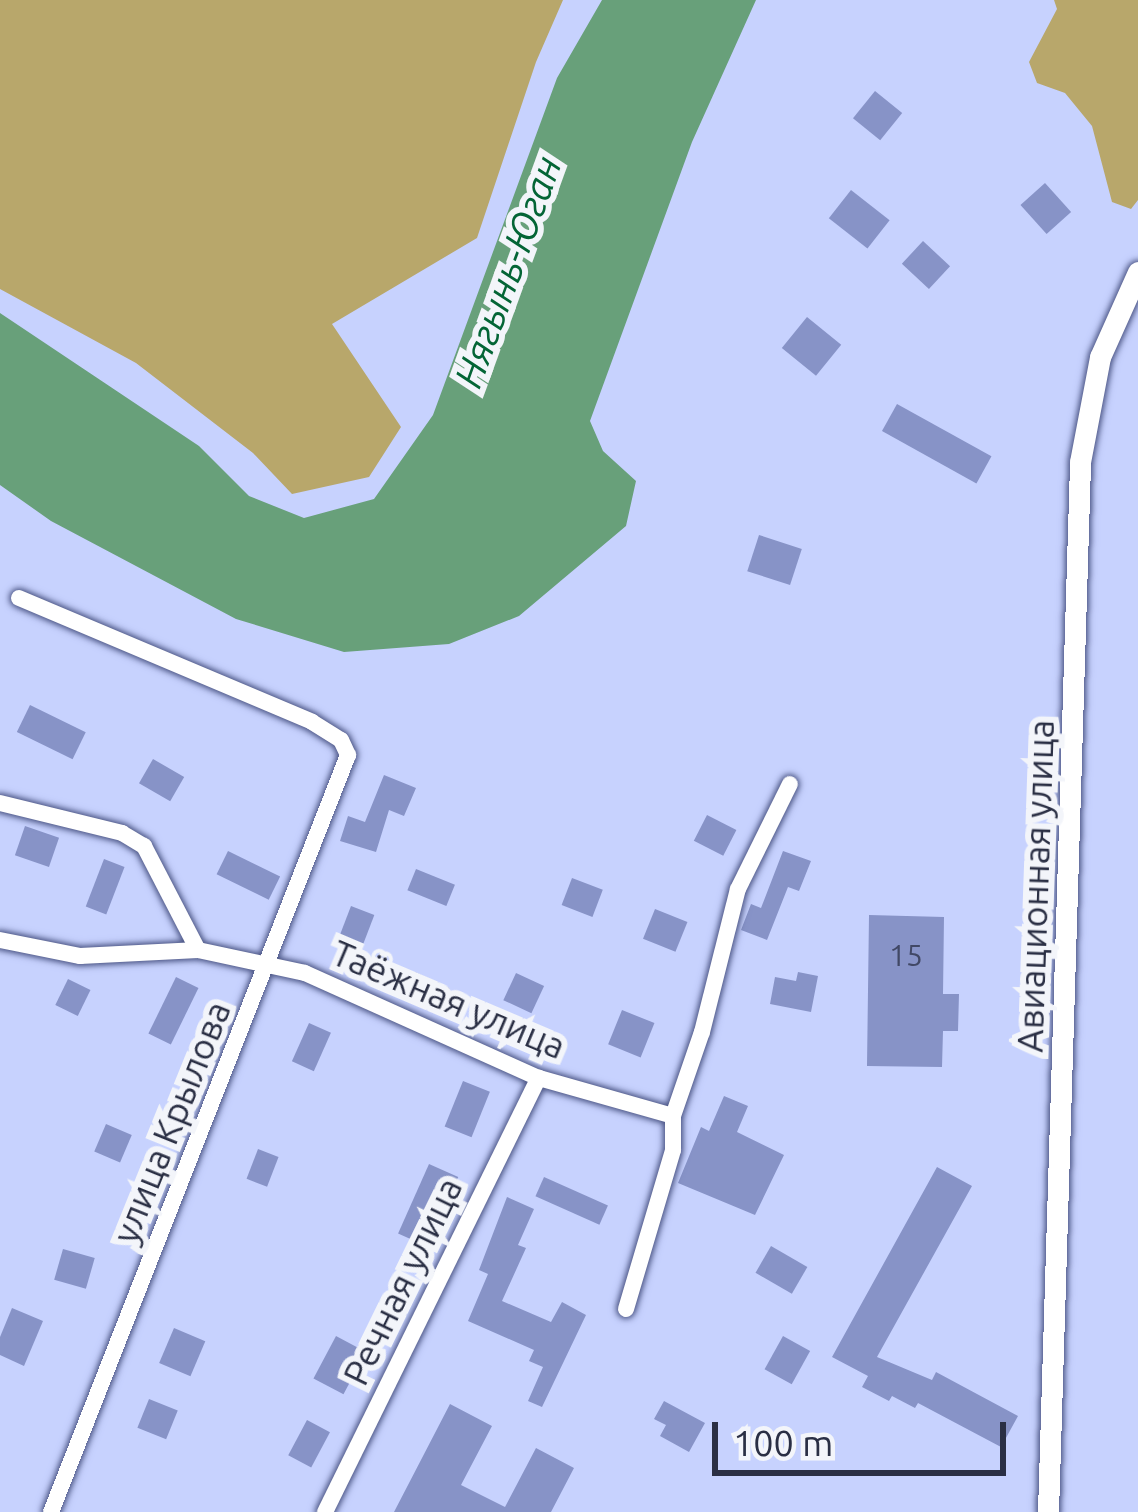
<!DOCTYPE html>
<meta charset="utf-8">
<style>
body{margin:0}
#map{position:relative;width:1138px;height:1512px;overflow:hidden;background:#c7d2fe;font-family:Ubuntu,sans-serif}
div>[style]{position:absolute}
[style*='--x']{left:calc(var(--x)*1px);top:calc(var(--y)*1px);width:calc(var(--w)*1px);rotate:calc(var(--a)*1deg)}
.forest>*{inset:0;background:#b8a76b}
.water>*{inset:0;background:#68a07a}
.building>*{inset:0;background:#8793c7;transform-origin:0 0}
.roads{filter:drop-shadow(0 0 3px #4c5686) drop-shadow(0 0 3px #4c5686)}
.minor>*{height:16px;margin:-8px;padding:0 8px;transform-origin:8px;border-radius:8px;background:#fff}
.tertiary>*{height:21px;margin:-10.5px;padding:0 10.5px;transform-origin:10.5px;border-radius:10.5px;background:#fff}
span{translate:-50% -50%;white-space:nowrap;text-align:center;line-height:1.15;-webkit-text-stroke:12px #f3f5fa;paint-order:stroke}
.number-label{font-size:30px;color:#414865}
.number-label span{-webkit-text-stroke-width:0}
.street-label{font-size:36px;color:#2a2f44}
.water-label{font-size:39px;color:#046536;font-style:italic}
.scale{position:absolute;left:712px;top:1422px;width:294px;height:54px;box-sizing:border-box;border:6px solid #2a2f44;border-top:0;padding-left:15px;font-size:36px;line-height:42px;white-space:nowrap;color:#2a2f44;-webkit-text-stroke:9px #f3f5fa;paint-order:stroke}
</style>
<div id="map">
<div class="forest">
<i style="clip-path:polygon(0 0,563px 0,536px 62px,477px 238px,332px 324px,401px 427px,369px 477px,292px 494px,253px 453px,136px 363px,0 289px)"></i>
<i style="clip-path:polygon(1054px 0,1138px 0,1138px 200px,1131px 209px,1112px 202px,1092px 126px,1065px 93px,1037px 83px,1029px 62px,1057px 9px)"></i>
</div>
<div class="water">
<i style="clip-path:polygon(602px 0,756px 0,692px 142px,590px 421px,603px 451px,636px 481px,626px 526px,519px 616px,449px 644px,344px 652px,236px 619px,51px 521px,0 485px,0 313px,199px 446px,249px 496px,304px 518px,374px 499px,433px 415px,557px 78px)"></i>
</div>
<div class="building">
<i style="left:875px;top:91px;width:35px;height:35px;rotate:39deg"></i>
<i style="left:1045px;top:183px;width:39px;height:33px;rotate:48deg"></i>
<i style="left:851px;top:190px;width:49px;height:36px;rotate:38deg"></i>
<i style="left:923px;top:241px;width:37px;height:31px;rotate:43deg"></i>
<i style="left:807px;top:317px;width:44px;height:40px;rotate:39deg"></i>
<i style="left:897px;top:404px;width:108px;height:31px;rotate:29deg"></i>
<i style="left:759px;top:535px;width:45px;height:38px;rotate:18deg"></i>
<i style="left:30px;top:705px;width:62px;height:30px;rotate:26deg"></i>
<i style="left:153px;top:759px;width:36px;height:28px;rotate:30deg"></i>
<i style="clip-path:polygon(384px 775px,416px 788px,404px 816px,389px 810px,376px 852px,340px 841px,348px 816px,365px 822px)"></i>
<i style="left:707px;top:815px;width:33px;height:29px;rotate:27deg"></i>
<i style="left:25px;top:826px;width:36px;height:31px;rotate:19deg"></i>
<i style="left:228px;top:851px;width:58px;height:26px;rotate:26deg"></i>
<i style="clip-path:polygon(783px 851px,811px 861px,799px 891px,788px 887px,767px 940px,741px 930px,751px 904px,761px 908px)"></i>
<i style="left:104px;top:859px;width:22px;height:51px;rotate:21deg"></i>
<i style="left:416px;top:869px;width:42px;height:23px;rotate:22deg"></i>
<i style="left:572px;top:878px;width:33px;height:29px;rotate:21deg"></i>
<i style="left:351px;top:906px;width:25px;height:31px;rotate:21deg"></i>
<i style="left:655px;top:909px;width:35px;height:32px;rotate:22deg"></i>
<i style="clip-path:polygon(869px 915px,944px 917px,943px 994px,959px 994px,958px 1031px,943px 1031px,942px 1067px,867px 1066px)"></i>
<i style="left:415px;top:972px;width:38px;height:23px;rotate:25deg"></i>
<i style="clip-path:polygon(798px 972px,818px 976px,811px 1012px,770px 1004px,775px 977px,796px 981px)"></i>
<i style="left:516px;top:973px;width:31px;height:30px;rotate:25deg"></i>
<i style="left:176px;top:977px;width:25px;height:63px;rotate:26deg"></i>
<i style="left:68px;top:979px;width:25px;height:29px;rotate:26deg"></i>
<i style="left:622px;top:1010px;width:35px;height:37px;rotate:22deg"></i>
<i style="left:309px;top:1023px;width:24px;height:42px;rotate:24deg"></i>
<i style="left:463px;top:1081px;width:29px;height:49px;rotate:22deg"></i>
<i style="clip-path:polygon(724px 1096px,748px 1106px,737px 1132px,784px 1155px,755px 1215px,678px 1183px,701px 1127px,709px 1131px)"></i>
<i style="left:106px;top:1124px;width:28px;height:30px;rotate:23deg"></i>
<i style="left:258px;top:1149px;width:22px;height:32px;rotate:21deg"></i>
<i style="left:429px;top:1164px;width:32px;height:76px;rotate:24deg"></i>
<i style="clip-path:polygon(937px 1167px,972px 1186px,877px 1357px,932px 1380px,936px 1372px,1018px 1416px,1001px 1447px,918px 1403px,915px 1408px,892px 1396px,889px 1401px,862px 1387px,868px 1376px,832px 1357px)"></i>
<i style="left:544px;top:1177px;width:70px;height:21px;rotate:24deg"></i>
<i style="clip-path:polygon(507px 1197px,534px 1209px,518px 1245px,526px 1248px,502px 1301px,551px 1322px,562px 1302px,586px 1315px,542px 1407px,528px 1401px,543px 1367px,529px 1361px,534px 1350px,468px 1321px,488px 1274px,479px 1270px)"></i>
<i style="left:771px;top:1246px;width:42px;height:31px;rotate:30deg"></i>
<i style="left:63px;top:1249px;width:33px;height:32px;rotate:16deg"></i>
<i style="clip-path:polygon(12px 1308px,43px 1321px,24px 1366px,0 1355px,0 1337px)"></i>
<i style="left:174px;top:1328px;width:34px;height:38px;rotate:23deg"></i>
<i style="left:336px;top:1336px;width:34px;height:48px;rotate:28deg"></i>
<i style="left:783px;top:1336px;width:31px;height:38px;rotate:29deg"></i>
<i style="left:149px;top:1399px;width:31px;height:31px;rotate:22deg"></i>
<i style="clip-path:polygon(664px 1401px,705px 1423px,689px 1452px,660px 1436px,666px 1425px,654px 1419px)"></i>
<i style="clip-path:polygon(450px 1404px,492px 1426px,461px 1485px,505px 1507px,536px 1448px,574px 1468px,551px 1512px,394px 1512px)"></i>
<i style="left:307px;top:1420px;width:26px;height:40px;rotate:28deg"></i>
</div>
<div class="roads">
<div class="minor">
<i style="--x:19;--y:598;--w:318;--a:22.9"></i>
<i style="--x:312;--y:722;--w:34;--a:32"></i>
<i style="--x:341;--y:740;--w:17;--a:65"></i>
<i style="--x:348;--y:755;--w:813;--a:111.42"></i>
<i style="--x:0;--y:803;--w:126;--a:13.8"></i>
<i style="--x:122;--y:833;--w:26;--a:31"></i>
<i style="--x:144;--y:846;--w:117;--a:62.6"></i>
<i style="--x:0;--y:940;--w:82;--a:11.3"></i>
<i style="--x:80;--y:956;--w:118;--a:-2.9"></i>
<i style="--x:198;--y:950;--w:109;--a:12.1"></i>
<i style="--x:305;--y:973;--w:256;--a:24.2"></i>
<i style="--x:539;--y:1078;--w:139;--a:15.8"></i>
<i style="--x:673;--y:1116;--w:89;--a:-71"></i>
<i style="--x:702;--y:1032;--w:147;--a:-75.9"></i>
<i style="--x:738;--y:889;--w:117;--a:-63.7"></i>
<i style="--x:626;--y:1309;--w:166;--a:-73.5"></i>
<i style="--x:673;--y:1150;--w:34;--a:-90"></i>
<i style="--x:325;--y:1512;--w:484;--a:-63.8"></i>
</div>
<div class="tertiary">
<i style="--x:1048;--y:1512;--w:1050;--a:-88.25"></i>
<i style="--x:1080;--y:462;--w:107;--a:-79.2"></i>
<i style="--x:1100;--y:357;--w:93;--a:-65.9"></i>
</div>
</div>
<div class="number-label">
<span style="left:906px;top:955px">15</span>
</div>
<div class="street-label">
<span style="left:1035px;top:886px;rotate:-88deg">Авиационная улица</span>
<span style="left:449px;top:999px;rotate:23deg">Таёжная улица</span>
<span style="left:171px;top:1122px;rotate:-68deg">улица Крылова</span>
<span style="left:402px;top:1281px;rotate:-64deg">Речная улица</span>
</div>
<div class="water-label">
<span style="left:508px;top:272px;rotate:-70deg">Нягынь-Юган</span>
</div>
<div class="scale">100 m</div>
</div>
